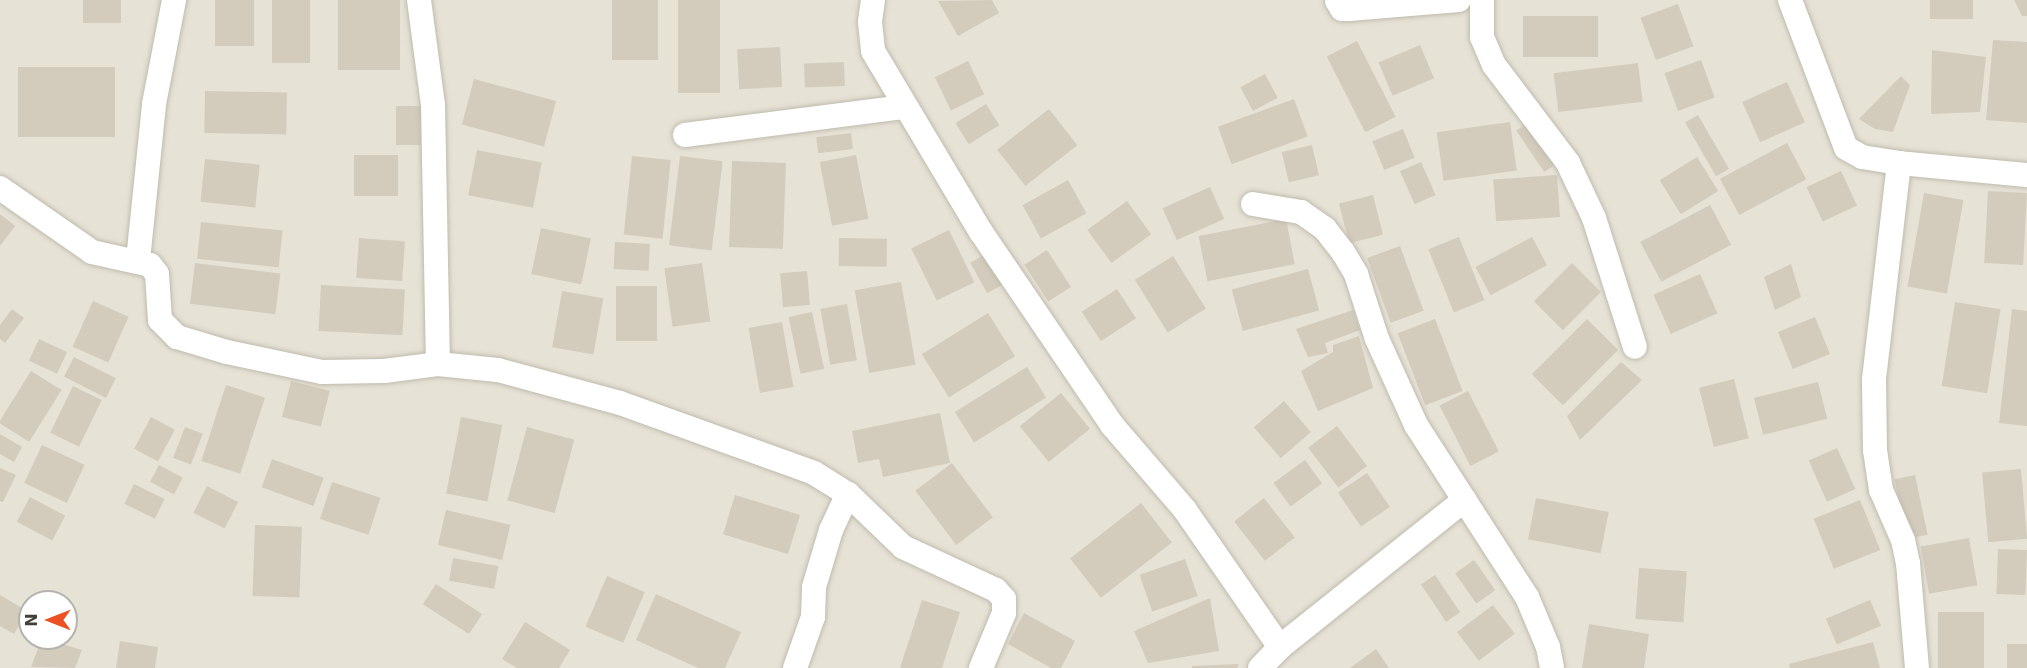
<!DOCTYPE html>
<style>
body{margin:0}
#map{position:relative;width:2027px;height:668px;overflow:hidden;background:#f2f0e7;font-family:"DejaVu Sans",sans-serif}
div>[style]{position:absolute}
[style*='--x']{left:calc(var(--x)*1px);top:calc(var(--y)*1px);width:calc(var(--w)*1px);rotate:calc(var(--a)*1deg)}
.residential>*{inset:0;background:#e6e2d6}
.building>*{inset:0;background:#d3ccbd;transform-origin:0 0}
.roads{filter:drop-shadow(0 0 2px #c0bbad) drop-shadow(0 0 2px #c0bbad)}
.minor>*{height:24px;margin:-12px;padding:0 12px;transform-origin:12px;border-radius:12px;background:#fff}
span{translate:-50% -50%;white-space:nowrap;text-align:center;line-height:1.15;-webkit-text-stroke:4.5px #fff;paint-order:stroke}
.north{position:absolute;left:18px;top:590px;width:60px;height:60px;box-sizing:border-box;background:#fff;border:2px solid #b5b3af;border-radius:50%;rotate:270deg;font-size:16px;font-weight:700;line-height:24px;text-align:center;color:#454037}
.north::after{content:'';display:block;margin:auto;width:21px;height:27px;background:#ea5226;clip-path:polygon(50% 0,100% 100%,50% 72%,0 100%)}
</style>
<div id="map">
<div class="residential">
<i style="clip-path:polygon(evenodd,0 0,2027px 0,2027px 668px,0 668px,0 0,30px 602px,66px 602px,66px 638px,30px 638px,30px 602px)"></i>
</div>
<div class="building">
<i style="left:83px;top:0;width:38px;height:23px"></i>
<i style="left:215px;top:0;width:39px;height:46px"></i>
<i style="left:272px;top:0;width:38px;height:63px"></i>
<i style="left:338px;top:0;width:62px;height:70px"></i>
<i style="left:612px;top:0;width:46px;height:60px"></i>
<i style="left:678px;top:0;width:42px;height:93px"></i>
<i style="clip-path:polygon(992px 0,999px 13px,958px 36px,938px 1px)"></i>
<i style="left:1930px;top:0;width:43px;height:19px"></i>
<i style="clip-path:polygon(2014px 0,2027px 0,2027px 16px,2022px 16px)"></i>
<i style="left:1678px;top:4px;width:45px;height:40px;rotate:70deg"></i>
<i style="left:1523px;top:16px;width:75px;height:41px"></i>
<i style="clip-path:polygon(1993px 40px,2027px 42px,2027px 123px,1986px 120px)"></i>
<i style="left:1357px;top:41px;width:85px;height:34px;rotate:63deg"></i>
<i style="left:1420px;top:45px;width:36px;height:45px;rotate:67deg"></i>
<i style="left:780px;top:47px;width:40px;height:43px;rotate:87deg"></i>
<i style="clip-path:polygon(1932px 50px,1986px 57px,1980px 112px,1931px 114px)"></i>
<i style="left:1701px;top:60px;width:40px;height:39px;rotate:70deg"></i>
<i style="left:968px;top:61px;width:37px;height:37px;rotate:64deg"></i>
<i style="left:844px;top:62px;width:24px;height:40px;rotate:88deg"></i>
<i style="left:1638px;top:63px;width:39px;height:85px;rotate:83deg"></i>
<i style="left:18px;top:67px;width:97px;height:70px"></i>
<i style="left:1265px;top:74px;width:27px;height:28px;rotate:62deg"></i>
<i style="clip-path:polygon(1901px 76px,1910px 85px,1893px 132px,1875px 129px,1859px 119px)"></i>
<i style="left:474px;top:79px;width:85px;height:47px;rotate:15deg"></i>
<i style="left:1787px;top:82px;width:44px;height:49px;rotate:66deg"></i>
<i style="left:205px;top:91px;width:82px;height:42px;rotate:1deg"></i>
<i style="left:1294px;top:99px;width:40px;height:81px;rotate:70deg"></i>
<i style="left:986px;top:104px;width:25px;height:36px;rotate:58deg"></i>
<i style="left:396px;top:106px;width:25px;height:39px"></i>
<i style="left:1049px;top:109px;width:46px;height:66px;rotate:52deg"></i>
<i style="left:1698px;top:115px;width:62px;height:15px;rotate:60deg"></i>
<i style="left:1532px;top:120px;width:50px;height:19px;rotate:56deg"></i>
<i style="left:1510px;top:122px;width:49px;height:74px;rotate:82deg"></i>
<i style="left:1403px;top:129px;width:31px;height:33px;rotate:68deg"></i>
<i style="left:851px;top:133px;width:16px;height:35px;rotate:83deg"></i>
<i style="left:1787px;top:143px;width:41px;height:76px;rotate:62deg"></i>
<i style="left:1312px;top:145px;width:31px;height:31px;rotate:77deg"></i>
<i style="left:477px;top:150px;width:66px;height:46px;rotate:11deg"></i>
<i style="left:354px;top:155px;width:44px;height:41px"></i>
<i style="left:856px;top:155px;width:65px;height:37px;rotate:79deg"></i>
<i style="left:632px;top:156px;width:39px;height:79px;rotate:6deg"></i>
<i style="left:680px;top:156px;width:43px;height:90px;rotate:7deg"></i>
<i style="left:1697px;top:157px;width:40px;height:44px;rotate:58deg"></i>
<i style="left:205px;top:159px;width:55px;height:43px;rotate:6deg"></i>
<i style="left:732px;top:161px;width:54px;height:86px;rotate:2deg"></i>
<i style="left:1421px;top:162px;width:36px;height:23px;rotate:66deg"></i>
<i style="left:1841px;top:171px;width:38px;height:38px;rotate:65deg"></i>
<i style="left:1557px;top:175px;width:42px;height:64px;rotate:86deg"></i>
<i style="left:1068px;top:180px;width:38px;height:52px;rotate:61deg"></i>
<i style="left:1210px;top:187px;width:35px;height:52px;rotate:66deg"></i>
<i style="left:1988px;top:191px;width:39px;height:72px;rotate:3deg"></i>
<i style="left:1924px;top:193px;width:40px;height:95px;rotate:10deg"></i>
<i style="left:1373px;top:195px;width:41px;height:35px;rotate:76deg"></i>
<i style="left:1127px;top:201px;width:41px;height:49px;rotate:54deg"></i>
<i style="left:1710px;top:205px;width:45px;height:79px;rotate:62deg"></i>
<i style="clip-path:polygon(0 214px,15px 226px,0 246px)"></i>
<i style="left:1286px;top:219px;width:46px;height:89px;rotate:79deg"></i>
<i style="left:201px;top:222px;width:82px;height:37px;rotate:6deg"></i>
<i style="left:541px;top:228px;width:51px;height:47px;rotate:12deg"></i>
<i style="left:949px;top:230px;width:58px;height:42px;rotate:64deg"></i>
<i style="left:1459px;top:237px;width:68px;height:33px;rotate:68deg"></i>
<i style="left:1532px;top:237px;width:32px;height:64px;rotate:62deg"></i>
<i style="left:359px;top:238px;width:46px;height:40px;rotate:4deg"></i>
<i style="left:839px;top:238px;width:48px;height:28px;rotate:1deg"></i>
<i style="left:615px;top:242px;width:35px;height:27px;rotate:3deg"></i>
<i style="left:1400px;top:246px;width:69px;height:35px;rotate:70deg"></i>
<i style="left:1047px;top:250px;width:44px;height:27px;rotate:57deg"></i>
<i style="left:986px;top:254px;width:35px;height:18px;rotate:61deg"></i>
<i style="left:1173px;top:256px;width:62px;height:45px;rotate:58deg"></i>
<i style="left:195px;top:263px;width:86px;height:41px;rotate:7deg"></i>
<i style="left:702px;top:263px;width:59px;height:38px;rotate:82deg"></i>
<i style="left:1572px;top:263px;width:41px;height:54px;rotate:45deg"></i>
<i style="clip-path:polygon(1791px 264px,1801px 297px,1775px 310px,1764px 277px)"></i>
<i style="left:1308px;top:269px;width:43px;height:79px;rotate:75deg"></i>
<i style="left:807px;top:271px;width:34px;height:27px;rotate:85deg"></i>
<i style="left:1700px;top:274px;width:43px;height:51px;rotate:66deg"></i>
<i style="left:901px;top:282px;width:84px;height:47px;rotate:80deg"></i>
<i style="left:321px;top:285px;width:84px;height:46px;rotate:3deg"></i>
<i style="left:616px;top:286px;width:41px;height:55px"></i>
<i style="left:1117px;top:289px;width:35px;height:42px;rotate:57deg"></i>
<i style="left:562px;top:291px;width:42px;height:57px;rotate:10deg"></i>
<i style="left:93px;top:301px;width:39px;height:50px;rotate:24deg"></i>
<i style="left:1955px;top:302px;width:46px;height:85px;rotate:9deg"></i>
<i style="left:847px;top:304px;width:57px;height:27px;rotate:80deg"></i>
<i style="clip-path:polygon(12px 309px,24px 318px,5px 343px,0 339px,0 325px)"></i>
<i style="clip-path:polygon(2012px 309px,2027px 311px,2027px 426px,1999px 423px)"></i>
<i style="clip-path:polygon(1353px 310px,1360px 330px,1325px 343px,1328px 353px,1308px 357px,1296px 329px)"></i>
<i style="left:812px;top:312px;width:58px;height:24px;rotate:78deg"></i>
<i style="left:988px;top:313px;width:51px;height:78px;rotate:58deg"></i>
<i style="left:1815px;top:317px;width:40px;height:40px;rotate:68deg"></i>
<i style="left:1435px;top:319px;width:77px;height:40px;rotate:69deg"></i>
<i style="left:1587px;top:319px;width:44px;height:78px;rotate:45deg"></i>
<i style="left:782px;top:322px;width:66px;height:34px;rotate:80deg"></i>
<i style="clip-path:polygon(1359px 336px,1373px 388px,1318px 411px,1301px 371px,1333px 352px,1333px 345px)"></i>
<i style="left:39px;top:339px;width:31px;height:24px;rotate:25deg"></i>
<i style="left:74px;top:357px;width:47px;height:22px;rotate:27deg"></i>
<i style="clip-path:polygon(1621px 362px,1642px 380px,1580px 440px,1567px 416px)"></i>
<i style="left:1027px;top:367px;width:36px;height:85px;rotate:58deg"></i>
<i style="left:31px;top:371px;width:36px;height:61px;rotate:32deg"></i>
<i style="left:1734px;top:379px;width:61px;height:36px;rotate:76deg"></i>
<i style="left:291px;top:381px;width:40px;height:37px;rotate:14deg"></i>
<i style="left:1818px;top:382px;width:38px;height:66px;rotate:76deg"></i>
<i style="left:226px;top:385px;width:41px;height:80px;rotate:18deg"></i>
<i style="left:73px;top:386px;width:32px;height:52px;rotate:26deg"></i>
<i style="left:1468px;top:391px;width:68px;height:32px;rotate:63deg"></i>
<i style="left:1061px;top:393px;width:46px;height:53px;rotate:51deg"></i>
<i style="left:1284px;top:401px;width:41px;height:40px;rotate:49deg"></i>
<i style="clip-path:polygon(940px 413px,950px 463px,883px 477px,879px 459px,858px 463px,852px 431px)"></i>
<i style="left:151px;top:417px;width:27px;height:36px;rotate:28deg"></i>
<i style="left:461px;top:417px;width:42px;height:78px;rotate:11deg"></i>
<i style="left:1337px;top:426px;width:50px;height:36px;rotate:53deg"></i>
<i style="left:185px;top:427px;width:19px;height:33px;rotate:21deg"></i>
<i style="left:527px;top:427px;width:49px;height:76px;rotate:15deg"></i>
<i style="clip-path:polygon(0 434px,22px 447px,14px 462px,0 454px)"></i>
<i style="left:42px;top:445px;width:47px;height:42px;rotate:25deg"></i>
<i style="left:1837px;top:448px;width:45px;height:31px;rotate:66deg"></i>
<i style="left:272px;top:459px;width:55px;height:30px;rotate:20deg"></i>
<i style="left:1305px;top:460px;width:29px;height:39px;rotate:54deg"></i>
<i style="left:952px;top:463px;width:68px;height:46px;rotate:53deg"></i>
<i style="left:159px;top:465px;width:27px;height:19px;rotate:28deg"></i>
<i style="clip-path:polygon(0 468px,16px 475px,3px 502px,0 501px)"></i>
<i style="left:2021px;top:469px;width:70px;height:39px;rotate:85deg"></i>
<i style="left:1367px;top:473px;width:41px;height:35px;rotate:56deg"></i>
<i style="left:1915px;top:475px;width:61px;height:21px;rotate:78deg"></i>
<i style="left:332px;top:482px;width:51px;height:39px;rotate:18deg"></i>
<i style="left:134px;top:484px;width:34px;height:22px;rotate:26deg"></i>
<i style="left:207px;top:486px;width:35px;height:30px;rotate:27deg"></i>
<i style="left:735px;top:495px;width:68px;height:41px;rotate:17deg"></i>
<i style="left:30px;top:497px;width:40px;height:28px;rotate:28deg"></i>
<i style="left:1264px;top:498px;width:50px;height:38px;rotate:52deg"></i>
<i style="left:1536px;top:498px;width:74px;height:42px;rotate:11deg"></i>
<i style="left:1860px;top:500px;width:54px;height:50px;rotate:68deg"></i>
<i style="left:1141px;top:503px;width:50px;height:90px;rotate:52deg"></i>
<i style="left:446px;top:510px;width:66px;height:36px;rotate:13deg"></i>
<i style="left:255px;top:525px;width:47px;height:71px;rotate:2deg"></i>
<i style="left:1969px;top:538px;width:48px;height:49px;rotate:80deg"></i>
<i style="left:1998px;top:549px;width:29px;height:45px;rotate:2deg"></i>
<i style="left:453px;top:558px;width:46px;height:23px;rotate:10deg"></i>
<i style="left:1185px;top:559px;width:39px;height:48px;rotate:71deg"></i>
<i style="left:1474px;top:560px;width:37px;height:23px;rotate:55deg"></i>
<i style="left:1639px;top:568px;width:48px;height:51px;rotate:4deg"></i>
<i style="left:1435px;top:575px;width:45px;height:17px;rotate:56deg"></i>
<i style="left:607px;top:576px;width:41px;height:55px;rotate:23deg"></i>
<i style="left:436px;top:584px;width:55px;height:24px;rotate:33deg"></i>
<i style="clip-path:polygon(656px 594px,741px 632px,725px 668px,698px 668px,636px 640px)"></i>
<i style="clip-path:polygon(0 595px,27px 611px,14px 634px,0 626px)"></i>
<i style="clip-path:polygon(1210px 598px,1219px 651px,1148px 663px,1134px 631px)"></i>
<i style="clip-path:polygon(922px 600px,960px 612px,942px 668px,900px 668px)"></i>
<i style="left:1870px;top:600px;width:28px;height:48px;rotate:67deg"></i>
<i style="left:1493px;top:605px;width:36px;height:45px;rotate:53deg"></i>
<i style="left:1938px;top:612px;width:46px;height:56px"></i>
<i style="clip-path:polygon(1024px 613px,1075px 641px,1061px 668px,1051px 668px,1008px 644px)"></i>
<i style="clip-path:polygon(525px 622px,570px 650px,559px 668px,517px 668px,502px 659px)"></i>
<i style="clip-path:polygon(1589px 624px,1649px 634px,1644px 668px,1582px 668px)"></i>
<i style="clip-path:polygon(42px 638px,82px 650px,75px 668px,31px 667px)"></i>
<i style="clip-path:polygon(120px 641px,158px 647px,155px 668px,116px 668px)"></i>
<i style="clip-path:polygon(1873px 642px,1880px 668px,1790px 668px,1789px 664px)"></i>
<i style="left:2007px;top:644px;width:20px;height:24px"></i>
<i style="clip-path:polygon(1376px 649px,1389px 668px,1350px 668px)"></i>
<i style="clip-path:polygon(1239px 664px,1237px 668px,1192px 668px,1192px 666px)"></i>
</div>
<div class="roads">
<div class="minor">
<i style="--x:419;--y:0;--w:106;--a:82.4"></i>
<i style="--x:433;--y:105;--w:259;--a:88.9"></i>
<i style="--x:873;--y:0;--w:22;--a:98"></i>
<i style="--x:870;--y:22;--w:29;--a:84"></i>
<i style="--x:873;--y:51;--w:211;--a:59.2"></i>
<i style="--x:981;--y:232;--w:233;--a:55.8"></i>
<i style="--x:1112;--y:425;--w:112;--a:49.3"></i>
<i style="--x:1185;--y:510;--w:167;--a:55.3"></i>
<i style="--x:1482;--y:0;--w:37;--a:90"></i>
<i style="--x:1482;--y:37;--w:30;--a:67"></i>
<i style="--x:1494;--y:65;--w:123;--a:52.9"></i>
<i style="--x:1568;--y:163;--w:61;--a:64.7"></i>
<i style="--x:1594;--y:218;--w:135;--a:72.4"></i>
<i style="--x:1790;--y:0;--w:158;--a:69.3"></i>
<i style="--x:1846;--y:148;--w:18;--a:29"></i>
<i style="--x:1862;--y:157;--w:37;--a:9"></i>
<i style="--x:1899;--y:163;--w:129;--a:5.4"></i>
<i style="--x:1337;--y:1;--w:9;--a:58"></i>
<i style="--x:1342;--y:9;--w:7;--a:0"></i>
<i style="--x:1349;--y:9;--w:110;--a:-4.7"></i>
<i style="--x:685;--y:135;--w:221;--a:-7.3"></i>
<i style="--x:1899;--y:163;--w:217;--a:96.6"></i>
<i style="--x:1874;--y:379;--w:71;--a:89.2"></i>
<i style="--x:1875;--y:450;--w:40;--a:81.5"></i>
<i style="--x:1881;--y:490;--w:55;--a:66.3"></i>
<i style="--x:1903;--y:540;--w:24;--a:78"></i>
<i style="--x:1908;--y:563;--w:105;--a:85.1"></i>
<i style="--x:0;--y:188;--w:112;--a:34.8"></i>
<i style="--x:92;--y:252;--w:59;--a:12.6"></i>
<i style="--x:150;--y:265;--w:11;--a:52"></i>
<i style="--x:157;--y:274;--w:46;--a:86.3"></i>
<i style="--x:160;--y:320;--w:24;--a:45"></i>
<i style="--x:177;--y:337;--w:52;--a:16.7"></i>
<i style="--x:227;--y:352;--w:97;--a:11.9"></i>
<i style="--x:322;--y:372;--w:62;--a:-0.9"></i>
<i style="--x:384;--y:371;--w:54;--a:-7.4"></i>
<i style="--x:438;--y:364;--w:60;--a:5.7"></i>
<i style="--x:498;--y:370;--w:126;--a:15.1"></i>
<i style="--x:620;--y:403;--w:206;--a:19.8"></i>
<i style="--x:814;--y:473;--w:40;--a:32"></i>
<i style="--x:848;--y:494;--w:76;--a:43.9"></i>
<i style="--x:903;--y:547;--w:102;--a:24.8"></i>
<i style="--x:996;--y:590;--w:12;--a:48"></i>
<i style="--x:1004;--y:599;--w:14;--a:90"></i>
<i style="--x:1004;--y:613;--w:60;--a:112.7"></i>
<i style="--x:1253;--y:204;--w:49;--a:9.5"></i>
<i style="--x:1301;--y:212;--w:29;--a:35"></i>
<i style="--x:1325;--y:229;--w:29;--a:52"></i>
<i style="--x:1343;--y:252;--w:26;--a:59"></i>
<i style="--x:1356;--y:274;--w:68;--a:72.1"></i>
<i style="--x:1377;--y:339;--w:94;--a:65.6"></i>
<i style="--x:1416;--y:425;--w:205;--a:57.2"></i>
<i style="--x:1527;--y:597;--w:54;--a:67.2"></i>
<i style="--x:1548;--y:647;--w:21;--a:79"></i>
<i style="--x:138;--y:260;--w:157;--a:-84.1"></i>
<i style="--x:154;--y:104;--w:106;--a:-79.1"></i>
<i style="--x:795;--y:668;--w:54;--a:-70.6"></i>
<i style="--x:813;--y:617;--w:30;--a:-88"></i>
<i style="--x:814;--y:587;--w:59;--a:-73.4"></i>
<i style="--x:831;--y:530;--w:40;--a:-65"></i>
<i style="--x:1260;--y:668;--w:29;--a:-46"></i>
<i style="--x:1280;--y:647;--w:236;--a:-38.6"></i>
</div>
</div>
<div class="north">N</div>
</div>
